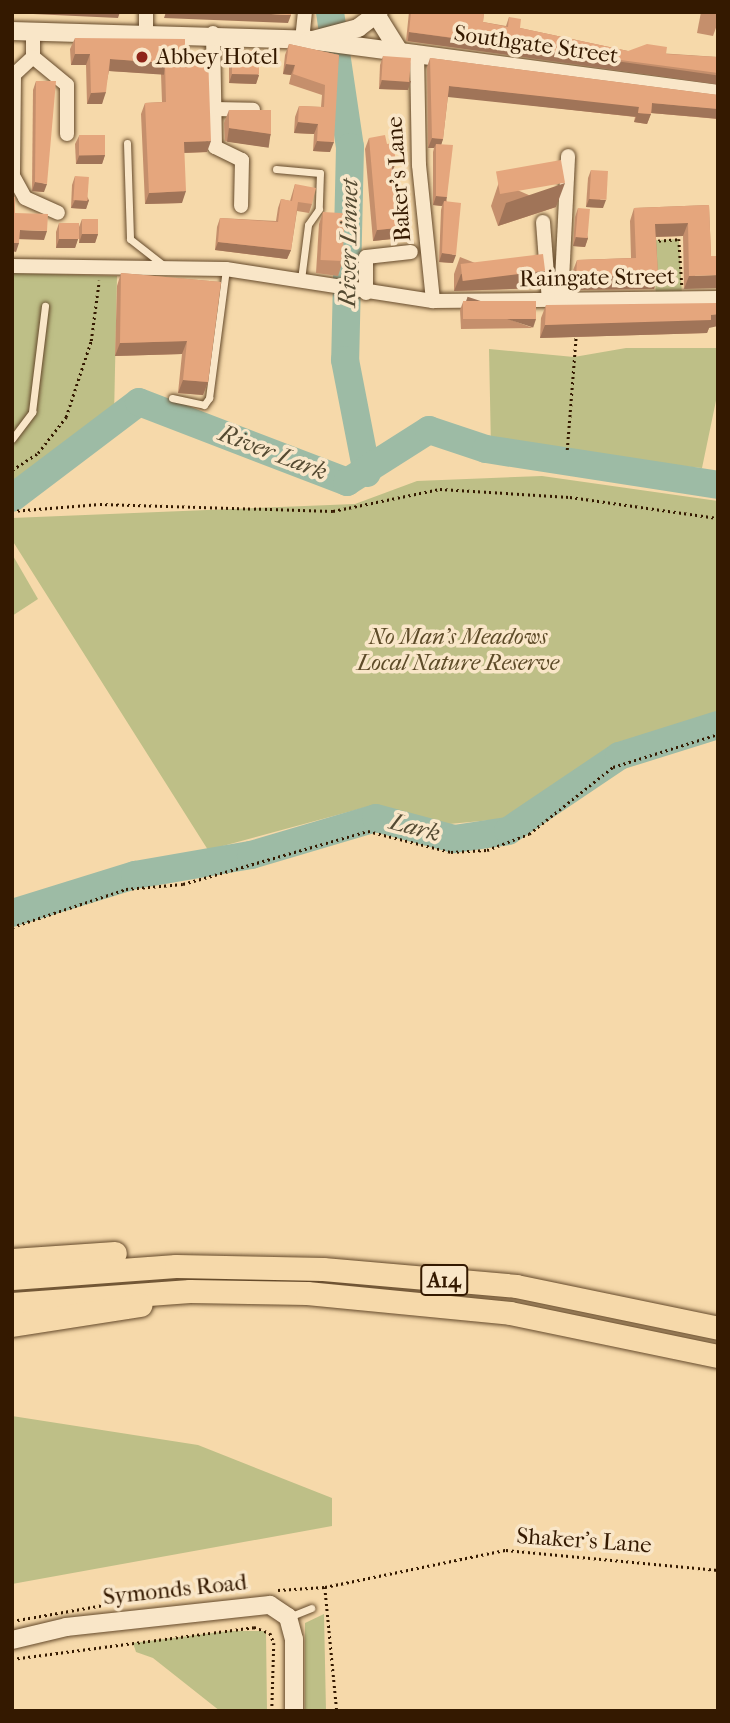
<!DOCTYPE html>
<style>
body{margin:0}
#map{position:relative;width:730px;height:1723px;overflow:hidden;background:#f6d9aa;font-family:"IM FELL French Canon",serif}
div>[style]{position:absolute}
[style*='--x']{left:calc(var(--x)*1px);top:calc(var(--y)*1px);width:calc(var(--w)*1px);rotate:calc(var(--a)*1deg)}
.green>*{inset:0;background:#bebf87;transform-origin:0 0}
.river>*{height:28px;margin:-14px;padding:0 14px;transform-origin:14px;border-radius:14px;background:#9dbba5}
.path>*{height:2.5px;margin-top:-1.25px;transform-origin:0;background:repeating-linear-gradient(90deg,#341900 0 2px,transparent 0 5.5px)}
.roads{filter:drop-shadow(0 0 2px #64492a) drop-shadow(0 0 2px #64492a)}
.service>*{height:7px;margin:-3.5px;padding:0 3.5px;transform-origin:3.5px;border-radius:3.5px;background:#f9e6c8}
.minor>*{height:14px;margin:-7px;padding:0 7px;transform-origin:7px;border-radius:7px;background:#f9e6c8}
.tertiary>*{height:18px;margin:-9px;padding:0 9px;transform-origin:9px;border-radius:9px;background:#f9e6c8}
.trunk>*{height:23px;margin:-11.5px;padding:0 11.5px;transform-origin:11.5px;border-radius:11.5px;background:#f6d9aa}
.wall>*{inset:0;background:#c58f6c}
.shaded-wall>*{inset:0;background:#a07458;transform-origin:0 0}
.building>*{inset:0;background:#e5a67d;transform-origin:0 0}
.dots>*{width:19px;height:19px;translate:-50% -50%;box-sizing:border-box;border:4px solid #f9e6c8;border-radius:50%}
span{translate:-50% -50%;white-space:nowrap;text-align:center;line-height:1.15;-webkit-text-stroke:7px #f9e6c8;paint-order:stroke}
.shield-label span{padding:2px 5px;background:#f9e6c8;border:2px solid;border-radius:5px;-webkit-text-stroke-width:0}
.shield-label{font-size:21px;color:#341900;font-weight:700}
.street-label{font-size:23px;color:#341900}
.poi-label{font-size:23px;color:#341900}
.left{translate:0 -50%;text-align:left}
.park-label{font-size:23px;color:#5d4b28;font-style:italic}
.water-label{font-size:24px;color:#544a32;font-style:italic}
.frame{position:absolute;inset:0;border:14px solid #341900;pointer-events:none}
</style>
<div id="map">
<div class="green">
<i style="left:679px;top:239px;width:61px;height:26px;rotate:87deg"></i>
<i style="clip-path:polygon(12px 273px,117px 276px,114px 416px,12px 492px)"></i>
<i style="clip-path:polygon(626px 348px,718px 348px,718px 391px,702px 468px,491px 449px,489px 349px,574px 357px)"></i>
<i style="clip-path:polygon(542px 476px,718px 501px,718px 717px,616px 749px,514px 818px,449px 824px,374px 805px,208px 850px,12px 540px,12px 518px,355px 504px,417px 481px)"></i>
<i style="clip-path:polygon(12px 554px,38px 599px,12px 616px)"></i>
<i style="clip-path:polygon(12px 1416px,198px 1445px,332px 1498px,332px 1526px,12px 1584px)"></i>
<i style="clip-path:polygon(324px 1614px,326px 1711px,305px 1711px,305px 1623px)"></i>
<i style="clip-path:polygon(229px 1631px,266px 1631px,267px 1711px,220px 1711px,153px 1658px,136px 1652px,133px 1643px)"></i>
</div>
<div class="river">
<i style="--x:330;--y:12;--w:136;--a:81.6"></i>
<i style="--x:350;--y:147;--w:213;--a:91.3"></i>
<i style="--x:345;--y:360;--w:115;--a:79"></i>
<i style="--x:12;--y:498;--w:159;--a:-37.1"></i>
<i style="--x:139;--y:402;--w:223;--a:21"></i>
<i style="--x:347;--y:482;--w:97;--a:-32.4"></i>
<i style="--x:429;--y:430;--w:60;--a:18.4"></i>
<i style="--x:486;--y:449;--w:235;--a:8.8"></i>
<i style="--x:12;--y:913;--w:129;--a:-17.2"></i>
<i style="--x:135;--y:875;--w:118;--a:-9.8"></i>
<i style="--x:251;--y:855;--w:130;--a:-16.5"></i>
<i style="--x:376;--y:818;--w:81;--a:15.1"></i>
<i style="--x:454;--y:839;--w:55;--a:-8.4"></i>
<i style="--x:508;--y:831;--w:134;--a:-34"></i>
<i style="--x:619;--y:756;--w:104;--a:-17.4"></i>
</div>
<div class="path">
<i style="--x:653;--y:241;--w:26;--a:-4"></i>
<i style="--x:679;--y:239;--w:47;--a:86.3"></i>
<i style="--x:567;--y:450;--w:114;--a:-85.5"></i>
<i style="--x:12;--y:470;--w:31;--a:-33"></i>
<i style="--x:38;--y:453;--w:46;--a:-52.1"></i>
<i style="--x:66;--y:417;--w:80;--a:-71.8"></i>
<i style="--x:91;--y:341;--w:61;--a:-82.4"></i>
<i style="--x:12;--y:511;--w:88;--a:-4.5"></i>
<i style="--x:100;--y:504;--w:233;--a:1.7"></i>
<i style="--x:333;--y:511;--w:109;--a:-11.6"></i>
<i style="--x:440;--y:489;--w:130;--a:3.5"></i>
<i style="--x:570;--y:497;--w:149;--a:8.1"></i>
<i style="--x:12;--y:927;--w:120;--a:-18.4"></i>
<i style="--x:126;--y:889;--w:57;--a:-5"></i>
<i style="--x:183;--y:884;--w:192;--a:-16"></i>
<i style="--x:368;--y:831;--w:86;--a:14.2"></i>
<i style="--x:451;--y:852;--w:36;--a:-3"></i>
<i style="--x:487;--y:850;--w:45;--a:-20.9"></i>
<i style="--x:529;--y:834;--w:107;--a:-38.6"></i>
<i style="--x:613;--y:767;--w:110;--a:-17.4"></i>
<i style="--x:325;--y:1587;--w:125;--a:84.5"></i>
<i style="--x:278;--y:1590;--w:47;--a:-3.7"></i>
<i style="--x:325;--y:1587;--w:185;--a:-11.6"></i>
<i style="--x:506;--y:1550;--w:213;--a:5.4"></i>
<i style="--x:12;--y:1621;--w:93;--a:-9.9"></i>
<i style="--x:12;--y:1659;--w:244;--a:-7.5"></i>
<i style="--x:254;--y:1627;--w:17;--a:21"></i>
<i style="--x:270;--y:1633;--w:11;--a:68"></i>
<i style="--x:274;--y:1643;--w:68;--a:91.7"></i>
</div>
<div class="roads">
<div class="service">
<i style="--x:127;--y:143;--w:96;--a:88.2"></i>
<i style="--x:130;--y:239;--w:41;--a:38"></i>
<i style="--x:276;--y:169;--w:44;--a:5.2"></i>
<i style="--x:320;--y:173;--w:36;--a:92"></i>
<i style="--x:319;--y:209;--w:19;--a:125"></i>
<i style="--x:308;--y:225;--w:55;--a:97.3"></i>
<i style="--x:172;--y:398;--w:33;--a:12"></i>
<i style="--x:204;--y:405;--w:9;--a:-54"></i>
<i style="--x:209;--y:398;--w:130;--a:-82.5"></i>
<i style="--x:12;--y:439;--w:34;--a:-53"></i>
<i style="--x:32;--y:412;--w:107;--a:-83"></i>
<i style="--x:289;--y:1617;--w:24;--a:-22"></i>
</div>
<div class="minor">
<i style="--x:146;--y:12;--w:20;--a:90"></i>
<i style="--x:33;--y:31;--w:26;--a:90"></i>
<i style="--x:33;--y:57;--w:44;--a:39.5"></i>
<i style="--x:67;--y:85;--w:49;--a:90"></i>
<i style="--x:213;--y:33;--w:114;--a:89"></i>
<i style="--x:215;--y:147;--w:30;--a:26"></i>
<i style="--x:242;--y:160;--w:46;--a:91.2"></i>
<i style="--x:302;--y:40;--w:28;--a:-84"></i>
<i style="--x:417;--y:53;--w:112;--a:89"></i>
<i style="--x:419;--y:165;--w:137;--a:84.1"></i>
<i style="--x:33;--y:57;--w:26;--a:137"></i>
<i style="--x:14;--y:75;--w:101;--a:90.6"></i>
<i style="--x:13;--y:176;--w:25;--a:61"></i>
<i style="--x:25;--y:198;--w:36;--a:24"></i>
<i style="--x:214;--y:109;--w:39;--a:1"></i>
<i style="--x:543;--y:222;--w:79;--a:85.7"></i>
<i style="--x:12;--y:266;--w:214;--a:0.8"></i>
<i style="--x:226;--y:269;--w:209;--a:8.8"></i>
<i style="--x:433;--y:301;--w:285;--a:-0.6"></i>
<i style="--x:366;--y:293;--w:36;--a:-90"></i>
<i style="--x:366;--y:257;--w:45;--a:-6.3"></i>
<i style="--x:561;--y:301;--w:145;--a:-87.2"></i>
</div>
<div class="tertiary">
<i style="--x:377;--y:16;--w:40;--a:58"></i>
<i style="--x:12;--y:31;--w:297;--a:1.7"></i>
<i style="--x:309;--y:40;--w:413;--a:7.5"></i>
<i style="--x:313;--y:40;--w:47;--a:-14.9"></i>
<i style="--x:358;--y:28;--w:26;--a:-37"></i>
<i style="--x:12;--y:1640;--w:56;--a:-13.5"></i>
<i style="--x:66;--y:1627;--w:205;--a:-6.2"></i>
<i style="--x:270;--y:1605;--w:22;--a:34"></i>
<i style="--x:288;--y:1617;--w:23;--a:75"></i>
<i style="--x:294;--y:1639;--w:72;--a:90"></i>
</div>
<div class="trunk">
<i style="--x:12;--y:1260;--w:103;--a:-3.9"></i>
<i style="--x:12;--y:1278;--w:164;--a:-4.2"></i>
<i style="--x:176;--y:1266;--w:147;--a:1.2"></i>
<i style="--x:323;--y:1269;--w:194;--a:5"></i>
<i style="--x:516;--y:1286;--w:206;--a:11.7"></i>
<i style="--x:12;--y:1304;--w:178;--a:-4.2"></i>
<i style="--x:190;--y:1291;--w:117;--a:1"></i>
<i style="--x:307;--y:1293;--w:204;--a:5.6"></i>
<i style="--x:510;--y:1313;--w:212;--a:11.7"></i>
<i style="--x:12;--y:1325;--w:130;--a:-8.9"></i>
</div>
</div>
<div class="wall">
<i style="clip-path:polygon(409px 12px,484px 12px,483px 22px,506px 26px,509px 17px,520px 28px,628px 51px,718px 57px,718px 82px,406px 41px)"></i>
<i style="clip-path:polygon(701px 12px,718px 12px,718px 22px,713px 36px,697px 33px)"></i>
<i style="clip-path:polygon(75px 38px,185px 55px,207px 152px,184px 153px,182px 203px,145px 204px,141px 114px,145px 103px,162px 102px,161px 74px,109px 71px,102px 104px,87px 104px,86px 65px,71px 65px,70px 49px)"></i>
<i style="clip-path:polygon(289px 44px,339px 55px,330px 152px,313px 151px,314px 134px,294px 133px,295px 117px,299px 106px,321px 107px,322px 95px,289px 84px,291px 75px,283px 74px,285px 55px)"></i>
<i style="clip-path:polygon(232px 50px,259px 75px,256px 84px,229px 83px,229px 59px)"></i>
<i style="clip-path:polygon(383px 56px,408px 90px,379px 89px,380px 65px)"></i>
<i style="clip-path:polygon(430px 58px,718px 95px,718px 119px,651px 113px,647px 124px,634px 122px,635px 117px,448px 96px,443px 139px,441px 144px,453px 263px,439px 262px,441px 210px,442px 206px,433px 205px,433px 152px,434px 148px,428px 148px,427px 67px)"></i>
<i style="clip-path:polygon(36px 81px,44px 192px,32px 191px,33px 90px)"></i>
<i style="clip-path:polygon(229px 110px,271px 134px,266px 147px,225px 141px,224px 123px)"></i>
<i style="clip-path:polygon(79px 136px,105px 155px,102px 164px,76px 164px,75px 144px)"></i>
<i style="clip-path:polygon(369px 138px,392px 173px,397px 228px,392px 239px,373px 241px,365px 149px)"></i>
<i style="clip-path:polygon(591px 170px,603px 208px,586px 207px,588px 178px)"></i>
<i style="clip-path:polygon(75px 176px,89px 200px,86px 209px,71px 208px,72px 185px)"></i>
<i style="clip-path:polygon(499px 182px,556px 207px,498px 226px,491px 206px)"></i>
<i style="clip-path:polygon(295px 184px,312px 204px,309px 213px,297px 211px,291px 250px,287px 259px,215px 250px,217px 227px,220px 218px,276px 221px,278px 208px,281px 199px,290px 201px)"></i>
<i style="clip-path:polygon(709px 205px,711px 256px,684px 289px,683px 236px,656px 237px,658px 275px,654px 289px,571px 290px,572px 273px,577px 260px,631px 258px,630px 221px,634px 208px)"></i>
<i style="clip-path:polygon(578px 208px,588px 238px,585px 247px,573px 246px,575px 217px)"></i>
<i style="clip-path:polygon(323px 212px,342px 264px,338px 276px,316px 273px,319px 224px)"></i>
<i style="clip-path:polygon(82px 219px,98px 234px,95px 243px,79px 243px,79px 227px)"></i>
<i style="clip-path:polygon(59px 223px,78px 239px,75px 248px,56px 248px,56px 232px)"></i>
<i style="clip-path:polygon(460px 257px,538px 288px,454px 291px,454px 274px)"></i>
<i style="clip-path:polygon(121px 273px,221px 282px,208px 382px,203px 395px,178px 393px,182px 354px,115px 356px,117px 286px)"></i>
<i style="clip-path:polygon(463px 302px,533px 328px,461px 329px,460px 310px)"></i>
<i style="clip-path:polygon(546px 305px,709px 328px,707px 333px,540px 338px,541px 318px)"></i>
</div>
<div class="shaded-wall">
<i style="clip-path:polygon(12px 12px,120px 12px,118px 18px,12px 13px)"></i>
<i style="clip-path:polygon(166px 12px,231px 12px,291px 15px,288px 23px,164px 18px)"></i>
<i style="left:409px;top:32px;width:312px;height:9px;rotate:8deg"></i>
<i style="clip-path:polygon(75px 54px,90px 54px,86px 65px,71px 65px)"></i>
<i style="left:110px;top:59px;width:55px;height:12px;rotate:4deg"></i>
<i style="clip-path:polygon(286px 64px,295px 65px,291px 75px,283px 74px)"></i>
<i style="clip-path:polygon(232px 74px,259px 75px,256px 84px,229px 83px)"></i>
<i style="clip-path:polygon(382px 80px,411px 81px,408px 90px,379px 89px)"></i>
<i style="left:449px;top:86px;width:191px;height:11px;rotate:6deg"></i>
<i style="clip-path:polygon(106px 92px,102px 104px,87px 104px,91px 93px)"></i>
<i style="left:652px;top:103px;width:66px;height:10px;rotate:5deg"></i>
<i style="clip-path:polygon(638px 113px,651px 114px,647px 124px,634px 122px)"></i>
<i style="clip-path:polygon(298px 122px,318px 124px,314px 134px,294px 133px)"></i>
<i style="left:229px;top:128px;width:42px;height:14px;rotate:8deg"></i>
<i style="clip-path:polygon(432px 138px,443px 139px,440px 149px,436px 144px,434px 148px,428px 148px)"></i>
<i style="clip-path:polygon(211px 141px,207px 152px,180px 153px,184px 142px)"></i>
<i style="clip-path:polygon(317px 141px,334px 142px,330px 152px,313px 151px)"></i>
<i style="clip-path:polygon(105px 155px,102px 164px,76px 164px,79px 156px)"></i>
<i style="clip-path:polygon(391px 162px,396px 162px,392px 173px)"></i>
<i style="clip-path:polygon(35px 182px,47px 184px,44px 192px,32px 191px)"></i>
<i style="clip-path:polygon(565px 183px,556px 207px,498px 226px,506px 203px)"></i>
<i style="clip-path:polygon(186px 191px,182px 203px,145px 204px,149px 193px)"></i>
<i style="clip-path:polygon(436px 196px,447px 197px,444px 206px,444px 201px,442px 206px,433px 205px)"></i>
<i style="clip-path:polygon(589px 199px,606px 200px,603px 208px,586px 207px)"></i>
<i style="clip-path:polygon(75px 200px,89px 200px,86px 209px,71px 208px)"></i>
<i style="clip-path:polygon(688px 223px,683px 236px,650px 237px,655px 224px)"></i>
<i style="clip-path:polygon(397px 228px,392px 239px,373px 241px,377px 230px)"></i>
<i style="clip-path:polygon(20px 230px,47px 231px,44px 240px,16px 239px)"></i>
<i style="clip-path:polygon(82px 234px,98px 234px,95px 243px,79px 243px)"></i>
<i style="clip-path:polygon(576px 237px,588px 238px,585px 247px,573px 246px)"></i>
<i style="clip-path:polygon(59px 239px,78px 239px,75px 248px,56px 248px)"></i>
<i style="clip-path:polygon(218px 242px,291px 250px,287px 259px,215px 250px)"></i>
<i style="clip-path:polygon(12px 243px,19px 243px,16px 252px,12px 251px)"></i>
<i style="clip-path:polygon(442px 253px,456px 255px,453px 263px,439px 262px)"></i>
<i style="clip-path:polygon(545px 271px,538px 288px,454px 291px,461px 274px)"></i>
<i style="clip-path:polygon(658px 275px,654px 289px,571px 290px,576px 277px)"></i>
<i style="clip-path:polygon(718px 275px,718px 288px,684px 289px,689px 276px)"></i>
<i style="clip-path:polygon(718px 314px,718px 326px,709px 328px,707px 333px,540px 338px,545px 325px)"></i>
<i style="left:536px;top:319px;width:9px;height:72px;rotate:108deg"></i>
<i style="clip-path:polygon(187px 341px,182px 354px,115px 356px,120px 343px)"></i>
<i style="clip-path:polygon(183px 380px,208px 382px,203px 395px,178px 393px)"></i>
</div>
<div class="building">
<i style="clip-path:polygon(231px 12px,291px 12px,291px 15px)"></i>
<i style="clip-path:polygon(411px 12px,484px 12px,483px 22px,508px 27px,509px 17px,521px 19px,520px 28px,628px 51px,647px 44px,667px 47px,666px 54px,718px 57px,718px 73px,409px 32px)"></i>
<i style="clip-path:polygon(75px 38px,185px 39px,185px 55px,208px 55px,211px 141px,184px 142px,186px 191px,149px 193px,145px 103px,166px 102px,165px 63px,110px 59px,106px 92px,91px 93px,90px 54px,75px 54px)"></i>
<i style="clip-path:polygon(289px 44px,339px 55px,334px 142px,317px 141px,318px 124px,298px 122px,299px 106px,324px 107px,325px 85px,293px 74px,295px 65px,286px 64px)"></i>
<i style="left:232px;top:50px;width:27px;height:24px"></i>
<i style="left:383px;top:56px;width:28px;height:24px;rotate:4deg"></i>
<i style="clip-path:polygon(430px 58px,718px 95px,718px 109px,652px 103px,651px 114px,638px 113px,639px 107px,449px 86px,443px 139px,432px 138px)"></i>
<i style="clip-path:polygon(36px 81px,56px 81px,47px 184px,35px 182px)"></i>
<i style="clip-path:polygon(229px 110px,271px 110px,271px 134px,229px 128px)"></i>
<i style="left:105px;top:135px;width:20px;height:26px;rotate:90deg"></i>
<i style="clip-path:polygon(385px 135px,387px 144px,393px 143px,396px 162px,391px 162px,397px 228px,377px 230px,369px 138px)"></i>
<i style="clip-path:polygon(436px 144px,453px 145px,447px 197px,436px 196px)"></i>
<i style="left:561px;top:160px;width:23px;height:66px;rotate:80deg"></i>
<i style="left:591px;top:170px;width:17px;height:29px;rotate:3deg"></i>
<i style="left:75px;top:176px;width:14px;height:24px;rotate:4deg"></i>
<i style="clip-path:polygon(295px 184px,316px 188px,312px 204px,298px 202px,291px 250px,218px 242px,220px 218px,278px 222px,281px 199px,292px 201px)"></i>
<i style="clip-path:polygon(12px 197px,15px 197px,15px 213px,48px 214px,47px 231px,20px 230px,19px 243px,12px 243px)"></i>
<i style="clip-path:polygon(444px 201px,461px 203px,456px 255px,442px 253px)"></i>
<i style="clip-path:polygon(709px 205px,711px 256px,718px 256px,718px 275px,689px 276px,688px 223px,655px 224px,658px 275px,576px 277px,577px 260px,636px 258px,634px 208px)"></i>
<i style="left:578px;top:208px;width:12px;height:29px;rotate:5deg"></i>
<i style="left:323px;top:212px;width:22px;height:48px;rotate:3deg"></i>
<i style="left:82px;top:219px;width:16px;height:15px"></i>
<i style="left:59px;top:223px;width:20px;height:16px"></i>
<i style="left:543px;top:254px;width:17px;height:83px;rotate:83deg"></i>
<i style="clip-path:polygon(121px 273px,221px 282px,208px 382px,183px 380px,187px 341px,120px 343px)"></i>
<i style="left:536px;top:301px;width:18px;height:73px;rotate:90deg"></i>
<i style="clip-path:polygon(718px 303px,718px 314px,711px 315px,711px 320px,545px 325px,546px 305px)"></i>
</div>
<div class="dots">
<i style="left:142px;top:57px;background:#8f2418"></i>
</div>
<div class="shield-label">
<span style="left:444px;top:1280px">A14</span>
</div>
<div class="street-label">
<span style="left:536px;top:45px;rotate:8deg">Southgate Street</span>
<span style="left:399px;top:179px;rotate:-94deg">Baker's Lane</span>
<span style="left:597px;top:278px;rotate:-1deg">Raingate Street</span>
<span style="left:584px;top:1541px;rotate:4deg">Shaker's Lane</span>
<span style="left:175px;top:1590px;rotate:-6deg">Symonds Road</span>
</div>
<div class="poi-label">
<span class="left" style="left:156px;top:57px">Abbey Hotel</span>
</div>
<div class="park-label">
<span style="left:458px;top:650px">No Man's Meadows<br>Local Nature Reserve</span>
</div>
<div class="water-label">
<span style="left:349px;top:243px;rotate:-89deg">River Linnet</span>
<span style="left:273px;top:453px;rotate:21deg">River Lark</span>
<span style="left:415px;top:828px;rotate:15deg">Lark</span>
</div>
<div class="frame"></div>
</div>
